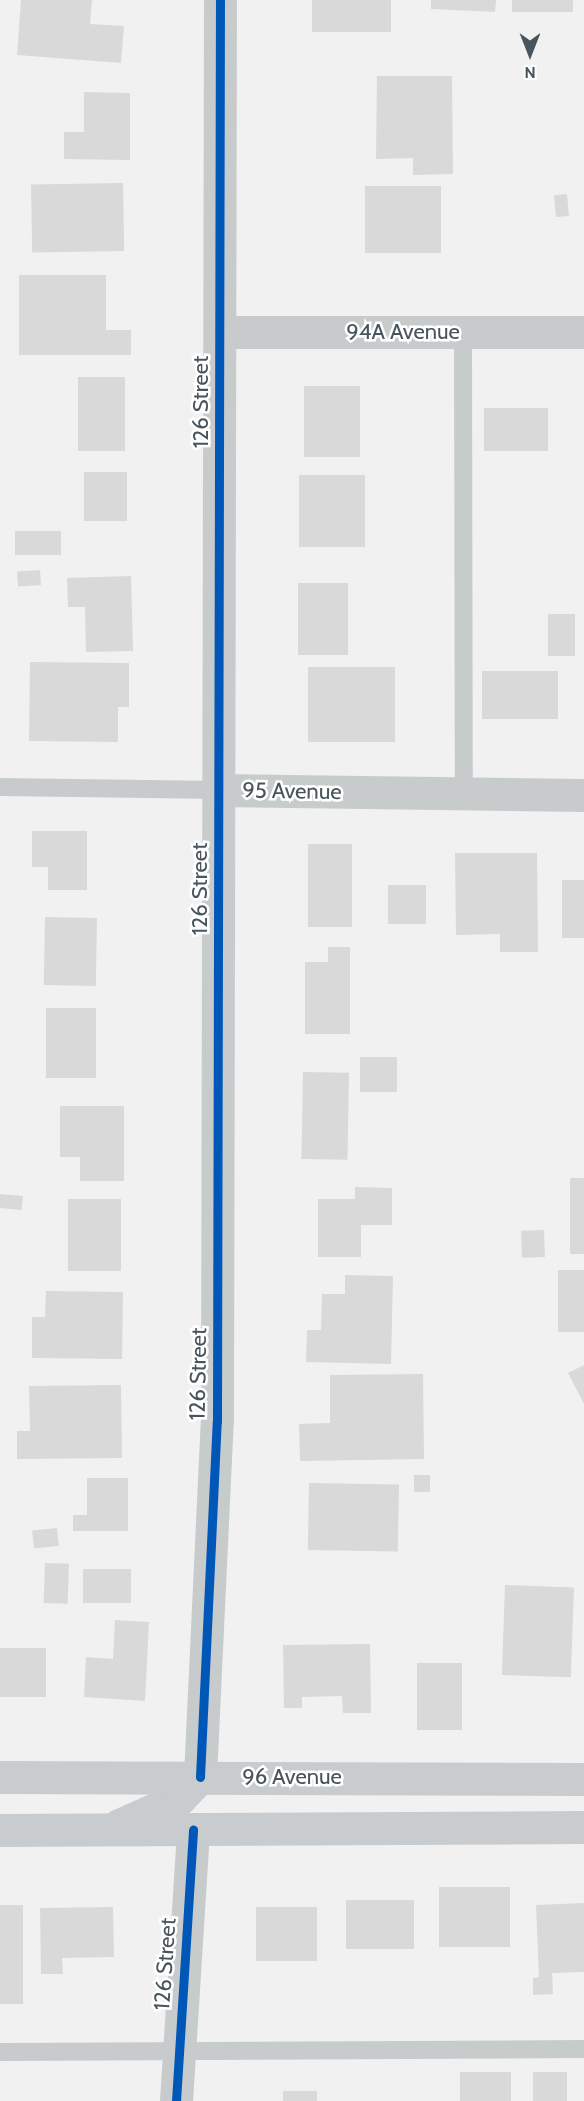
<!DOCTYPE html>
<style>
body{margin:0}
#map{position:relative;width:584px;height:2101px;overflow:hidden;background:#f1f1f1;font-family:Cabin,sans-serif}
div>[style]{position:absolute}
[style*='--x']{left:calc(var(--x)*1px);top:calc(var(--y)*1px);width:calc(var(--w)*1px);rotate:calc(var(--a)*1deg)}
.building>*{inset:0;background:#d9d9da;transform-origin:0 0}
.service>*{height:18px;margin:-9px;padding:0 9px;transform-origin:9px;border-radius:9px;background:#c8cbcc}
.minor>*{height:33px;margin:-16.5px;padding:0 16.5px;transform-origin:16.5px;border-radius:16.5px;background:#c8cbcc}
.tertiary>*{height:33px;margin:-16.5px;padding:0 16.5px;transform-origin:16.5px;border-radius:16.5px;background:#c8cbcc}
.secondary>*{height:33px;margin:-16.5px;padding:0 16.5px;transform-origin:16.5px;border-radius:16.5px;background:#c9cccf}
.cycleway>*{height:9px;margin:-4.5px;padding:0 4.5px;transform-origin:4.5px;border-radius:4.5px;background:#0057b8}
span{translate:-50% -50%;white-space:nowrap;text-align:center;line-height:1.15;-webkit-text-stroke:5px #fff;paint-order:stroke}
.street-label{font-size:22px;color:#48555d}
.north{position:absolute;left:500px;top:24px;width:60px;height:60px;-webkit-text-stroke:4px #fff;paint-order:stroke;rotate:180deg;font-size:16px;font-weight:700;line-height:24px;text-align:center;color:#48555d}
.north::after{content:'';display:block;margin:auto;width:21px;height:27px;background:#48555d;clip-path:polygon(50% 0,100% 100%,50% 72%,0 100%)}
</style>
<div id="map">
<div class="building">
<i style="clip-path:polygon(21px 0,92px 0,90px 24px,124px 26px,121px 63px,17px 55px)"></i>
<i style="left:312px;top:0;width:79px;height:32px"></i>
<i style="clip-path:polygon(431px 0,496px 0,495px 12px,431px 9px)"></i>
<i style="left:512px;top:0;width:61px;height:12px"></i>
<i style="clip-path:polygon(377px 76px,452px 76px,453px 174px,413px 175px,413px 158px,376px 159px)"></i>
<i style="clip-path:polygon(84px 92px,130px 93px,130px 160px,64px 159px,64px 132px,84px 132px)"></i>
<i style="left:123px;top:183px;width:68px;height:92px;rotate:89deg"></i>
<i style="left:441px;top:186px;width:67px;height:76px;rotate:90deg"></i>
<i style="left:567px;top:194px;width:22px;height:13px;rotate:85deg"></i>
<i style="clip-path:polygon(19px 275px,106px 275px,106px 330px,131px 330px,131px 355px,19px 355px)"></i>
<i style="left:78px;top:377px;width:47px;height:74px"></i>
<i style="left:304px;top:386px;width:56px;height:71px"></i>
<i style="left:484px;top:408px;width:64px;height:43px"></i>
<i style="left:84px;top:472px;width:43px;height:49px"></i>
<i style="left:299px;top:475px;width:66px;height:72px"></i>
<i style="left:15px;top:531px;width:46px;height:24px"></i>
<i style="left:40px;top:570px;width:15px;height:23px;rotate:86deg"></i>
<i style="clip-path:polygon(131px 576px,133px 651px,86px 652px,85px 607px,68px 607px,67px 578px)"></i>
<i style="left:298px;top:583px;width:50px;height:72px"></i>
<i style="left:548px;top:614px;width:27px;height:42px"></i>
<i style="clip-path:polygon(30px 662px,129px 663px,129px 707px,118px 707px,118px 742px,29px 741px)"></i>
<i style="left:308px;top:667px;width:87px;height:75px"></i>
<i style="left:482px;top:671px;width:76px;height:48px"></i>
<i style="clip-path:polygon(32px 831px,87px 831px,87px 890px,48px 890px,48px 867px,32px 867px)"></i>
<i style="left:308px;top:844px;width:44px;height:83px"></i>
<i style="clip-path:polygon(455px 853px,537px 853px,538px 952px,500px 952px,500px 934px,456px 935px)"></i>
<i style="left:562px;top:880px;width:22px;height:58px"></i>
<i style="left:388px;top:885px;width:38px;height:39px"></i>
<i style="left:45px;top:917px;width:52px;height:68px;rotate:1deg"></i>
<i style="clip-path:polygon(328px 947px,350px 947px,350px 1034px,305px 1034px,305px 962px,328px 962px)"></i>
<i style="left:46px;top:1008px;width:50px;height:70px"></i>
<i style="left:360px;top:1057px;width:37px;height:35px"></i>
<i style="left:303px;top:1072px;width:46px;height:87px;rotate:1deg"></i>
<i style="clip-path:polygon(60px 1106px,124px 1106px,124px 1181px,80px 1181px,80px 1157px,60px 1157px)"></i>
<i style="left:570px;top:1178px;width:14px;height:76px"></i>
<i style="clip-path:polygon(355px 1187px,392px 1188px,392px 1225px,361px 1225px,361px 1257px,318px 1257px,318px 1199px,355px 1199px)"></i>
<i style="left:0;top:1194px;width:23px;height:14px;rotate:5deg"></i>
<i style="left:68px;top:1199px;width:53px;height:72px"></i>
<i style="left:544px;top:1230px;width:27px;height:23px;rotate:88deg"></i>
<i style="left:558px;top:1270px;width:26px;height:62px"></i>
<i style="clip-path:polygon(345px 1275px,393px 1276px,391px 1364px,306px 1362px,307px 1330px,321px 1330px,322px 1294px,345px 1294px)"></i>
<i style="clip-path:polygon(46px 1291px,123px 1292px,122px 1359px,32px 1358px,32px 1317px,45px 1317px)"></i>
<i style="clip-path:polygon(584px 1365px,584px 1404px,568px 1373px)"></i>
<i style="clip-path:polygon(423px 1374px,424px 1459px,300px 1461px,299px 1424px,330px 1423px,330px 1375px)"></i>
<i style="clip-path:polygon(121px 1385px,122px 1458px,17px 1459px,17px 1431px,30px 1431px,29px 1386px)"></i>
<i style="left:414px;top:1475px;width:16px;height:17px"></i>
<i style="clip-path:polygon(87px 1478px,128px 1478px,128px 1531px,73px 1531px,73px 1515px,87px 1515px)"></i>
<i style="left:309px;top:1483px;width:90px;height:67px;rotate:1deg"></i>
<i style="left:57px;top:1528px;width:18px;height:25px;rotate:84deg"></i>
<i style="left:45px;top:1563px;width:24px;height:40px;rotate:2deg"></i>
<i style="left:83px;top:1569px;width:48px;height:34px"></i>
<i style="left:505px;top:1585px;width:69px;height:90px;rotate:2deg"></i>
<i style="clip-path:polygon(115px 1620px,149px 1622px,145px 1701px,84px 1697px,86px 1657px,113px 1659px)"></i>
<i style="clip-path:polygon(370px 1644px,371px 1713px,343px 1713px,342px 1696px,302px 1697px,302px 1708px,284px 1708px,283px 1645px)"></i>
<i style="left:0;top:1648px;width:46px;height:49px"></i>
<i style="left:417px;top:1663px;width:45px;height:67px"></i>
<i style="left:439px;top:1887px;width:71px;height:60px"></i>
<i style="left:346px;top:1900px;width:68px;height:49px"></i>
<i style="clip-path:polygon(584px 1903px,584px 1972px,552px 1973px,553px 1994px,533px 1995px,533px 1978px,539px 1977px,536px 1905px)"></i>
<i style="left:0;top:1905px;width:23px;height:99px"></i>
<i style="clip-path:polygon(113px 1907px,114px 1957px,62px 1958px,63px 1974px,41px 1974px,40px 1908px)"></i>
<i style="left:256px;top:1907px;width:61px;height:54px"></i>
<i style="left:460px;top:2072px;width:51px;height:29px"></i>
<i style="left:533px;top:2072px;width:34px;height:29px"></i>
<i style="left:283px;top:2091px;width:34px;height:10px"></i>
</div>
<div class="service">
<i style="--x:463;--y:332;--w:462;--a:89.9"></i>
<i style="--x:0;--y:787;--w:220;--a:0.8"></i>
<i style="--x:0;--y:2052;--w:584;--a:-0.29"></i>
</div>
<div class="minor">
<i style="--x:221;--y:332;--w:363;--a:0"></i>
<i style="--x:220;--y:790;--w:364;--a:0.8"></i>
<i style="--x:176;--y:2101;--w:272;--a:-86.4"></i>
</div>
<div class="tertiary">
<i style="--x:200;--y:1777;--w:356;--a:-87.3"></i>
<i style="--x:217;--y:1421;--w:1421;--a:-89.88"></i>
</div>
<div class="secondary">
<i style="--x:0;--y:1777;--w:584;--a:0.2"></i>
<i style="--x:119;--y:1825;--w:67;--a:-23.9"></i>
<i style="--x:180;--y:1798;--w:29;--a:-46"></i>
<i style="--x:0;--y:1830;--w:584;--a:-0.29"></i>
</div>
<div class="cycleway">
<i style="--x:200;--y:1777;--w:356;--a:-87.3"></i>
<i style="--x:217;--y:1421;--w:1421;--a:-89.88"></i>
<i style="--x:176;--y:2101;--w:272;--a:-86.4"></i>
</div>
<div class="street-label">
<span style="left:403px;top:332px">94A Avenue</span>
<span style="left:201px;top:402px;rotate:-90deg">126 Street</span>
<span style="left:292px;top:791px;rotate:1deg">95 Avenue</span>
<span style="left:200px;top:889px;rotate:-90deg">126 Street</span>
<span style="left:198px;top:1374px;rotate:-89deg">126 Street</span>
<span style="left:292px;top:1777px">96 Avenue</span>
<span style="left:165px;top:1964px;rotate:-86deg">126 Street</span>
</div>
<div class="north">N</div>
</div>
